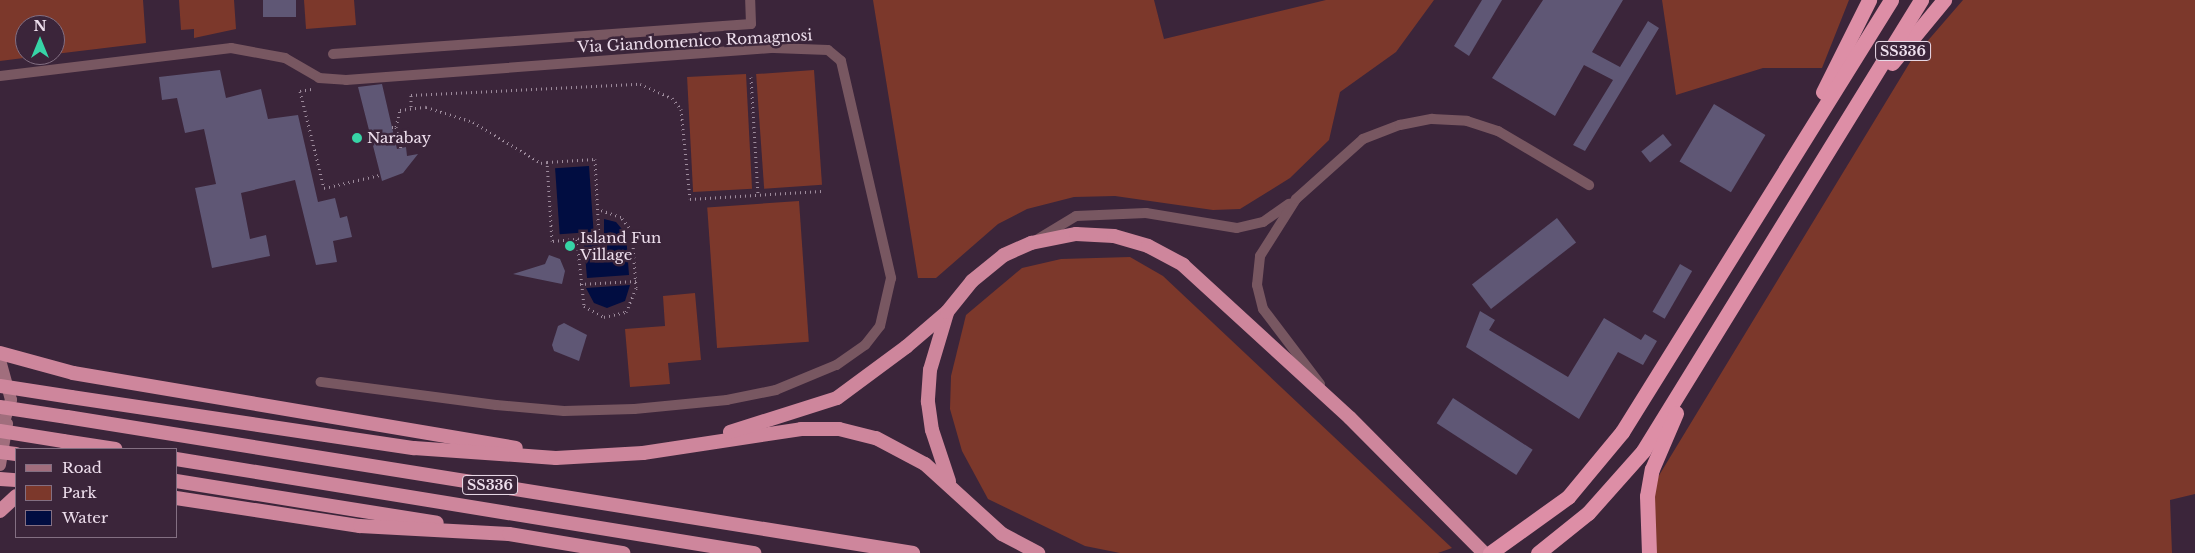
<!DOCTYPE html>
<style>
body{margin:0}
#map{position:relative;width:2195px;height:553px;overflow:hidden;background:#3b253a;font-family:"Libre Baskerville",serif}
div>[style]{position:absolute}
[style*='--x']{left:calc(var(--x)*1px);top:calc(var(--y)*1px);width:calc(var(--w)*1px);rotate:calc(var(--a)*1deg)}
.green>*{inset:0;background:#7c382b;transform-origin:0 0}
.water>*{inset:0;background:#010d41;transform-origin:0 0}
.building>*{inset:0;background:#5f5775;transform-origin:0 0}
.path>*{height:3px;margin-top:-1.5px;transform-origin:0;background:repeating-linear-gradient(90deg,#9d8b9c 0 1px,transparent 0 5px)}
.service>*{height:10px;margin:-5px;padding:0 5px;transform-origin:5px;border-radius:5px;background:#785761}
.secondary>*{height:12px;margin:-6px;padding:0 6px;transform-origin:6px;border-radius:6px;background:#a16e7d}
.trunk>*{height:14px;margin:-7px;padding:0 7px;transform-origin:7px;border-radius:7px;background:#ce869c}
.motorway>*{height:15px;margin:-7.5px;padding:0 7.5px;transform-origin:7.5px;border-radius:7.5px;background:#dd8ea6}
.trunk-bridge>*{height:14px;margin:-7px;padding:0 7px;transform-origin:7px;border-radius:7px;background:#ce869c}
.dots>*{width:14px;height:14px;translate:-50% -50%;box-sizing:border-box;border:2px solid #3b253a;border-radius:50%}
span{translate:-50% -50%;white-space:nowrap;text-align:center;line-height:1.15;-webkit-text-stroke:5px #3b253a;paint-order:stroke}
.shield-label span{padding:1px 4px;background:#3b253a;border:1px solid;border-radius:4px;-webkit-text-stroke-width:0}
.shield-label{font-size:14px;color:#eedfed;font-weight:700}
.street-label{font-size:15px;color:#eedfed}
.poi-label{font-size:15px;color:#eedfed}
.left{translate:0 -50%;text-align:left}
.legend{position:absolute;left:15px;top:448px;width:162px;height:90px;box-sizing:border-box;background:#3b253a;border:1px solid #836f82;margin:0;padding:6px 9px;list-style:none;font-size:15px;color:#eedfed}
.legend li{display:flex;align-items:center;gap:10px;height:25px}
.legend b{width:25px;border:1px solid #836f82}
.north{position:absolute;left:15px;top:15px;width:50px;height:50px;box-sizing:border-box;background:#3b253a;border:1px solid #836f82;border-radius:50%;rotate:0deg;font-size:14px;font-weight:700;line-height:20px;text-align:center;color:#eedfed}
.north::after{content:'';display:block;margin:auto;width:18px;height:22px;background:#37d4a6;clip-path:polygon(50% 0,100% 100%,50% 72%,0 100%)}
</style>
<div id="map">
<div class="green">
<i style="clip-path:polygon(0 0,143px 0,146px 43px,55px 54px,55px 25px,25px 25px,25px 55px,47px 55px,0 61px)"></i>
<i style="clip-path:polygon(179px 0,234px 0,236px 29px,194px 38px,194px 29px,181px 30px)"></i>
<i style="clip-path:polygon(304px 0,354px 0,356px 25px,306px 29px)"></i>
<i style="clip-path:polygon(873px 0,1154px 0,1164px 39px,1326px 0,1434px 0,1396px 52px,1340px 92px,1329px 140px,1290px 178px,1240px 209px,1213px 210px,1115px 196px,1074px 197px,1027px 209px,998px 224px,936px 278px,918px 278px)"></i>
<i style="clip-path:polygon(1662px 0,1849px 0,1822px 68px,1763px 68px,1676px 95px)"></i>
<i style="clip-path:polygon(1963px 0,2195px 0,2195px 494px,2170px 500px,2172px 553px,1656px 553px,1650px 522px,1655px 482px,1912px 59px)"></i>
<i style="left:814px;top:70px;width:115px;height:58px;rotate:86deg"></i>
<i style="left:746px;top:74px;width:115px;height:59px;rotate:87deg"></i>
<i style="left:799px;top:201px;width:141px;height:92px;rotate:86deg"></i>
<i style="clip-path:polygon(1130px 257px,1163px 276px,1452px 548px,1438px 553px,1120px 553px,1085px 546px,988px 499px,962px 451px,950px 409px,951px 376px,966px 315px,1022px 268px,1061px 259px)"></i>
<i style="clip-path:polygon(695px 293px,701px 360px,668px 363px,670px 384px,630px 387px,625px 329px,665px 326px,663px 296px)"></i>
</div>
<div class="water">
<i style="left:589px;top:166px;width:66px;height:34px;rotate:86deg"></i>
<i style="clip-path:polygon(604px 219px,616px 222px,626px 234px,629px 275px,587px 278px,584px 243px,604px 241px)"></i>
<i style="clip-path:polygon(630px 285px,625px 301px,607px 308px,594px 303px,586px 288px)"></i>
</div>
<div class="building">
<i style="left:263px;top:0;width:33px;height:17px"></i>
<i style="clip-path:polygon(1482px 0,1502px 0,1469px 56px,1454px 46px)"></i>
<i style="clip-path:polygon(1543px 0,1623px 0,1592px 52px,1620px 67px,1648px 21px,1659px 28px,1585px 151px,1573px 145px,1613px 80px,1584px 65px,1555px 116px,1492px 78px)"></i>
<i style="clip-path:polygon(220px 70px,226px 98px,261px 89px,268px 119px,298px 115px,318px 202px,335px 198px,340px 218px,347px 216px,352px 237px,333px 241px,337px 262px,316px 265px,295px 180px,241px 193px,250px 239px,266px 235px,270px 256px,212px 268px,195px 188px,216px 184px,204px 129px,185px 133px,177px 98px,162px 100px,159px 77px)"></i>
<i style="clip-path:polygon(382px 84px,397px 149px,406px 147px,407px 156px,418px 154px,403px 173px,382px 181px,358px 87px)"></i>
<i style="left:1714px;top:104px;width:60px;height:67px;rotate:31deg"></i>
<i style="left:1663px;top:134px;width:14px;height:28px;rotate:51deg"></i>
<i style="left:1557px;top:218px;width:31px;height:108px;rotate:52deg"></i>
<i style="clip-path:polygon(549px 255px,560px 259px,565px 271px,562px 284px,513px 274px,545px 264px)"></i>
<i style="left:1680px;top:264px;width:14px;height:55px;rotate:30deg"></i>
<i style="clip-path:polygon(1480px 311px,1495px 320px,1489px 330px,1568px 377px,1604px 318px,1641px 340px,1645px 334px,1657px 341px,1643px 365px,1618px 352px,1579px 419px,1466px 347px)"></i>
<i style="clip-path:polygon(564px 323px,587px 335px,579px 361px,554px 351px,552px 345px,558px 326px)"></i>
<i style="left:1453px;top:398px;width:95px;height:30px;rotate:33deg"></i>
</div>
<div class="path">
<i style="--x:751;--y:77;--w:118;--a:86.6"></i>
<i style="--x:311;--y:89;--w:11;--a:170"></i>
<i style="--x:300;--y:91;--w:100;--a:76.1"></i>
<i style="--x:324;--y:188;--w:57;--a:-13.1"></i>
<i style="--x:411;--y:107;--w:12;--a:-90"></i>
<i style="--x:411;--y:95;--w:229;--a:-2.8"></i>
<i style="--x:640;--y:84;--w:35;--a:24"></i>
<i style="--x:672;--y:98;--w:14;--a:51"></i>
<i style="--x:681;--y:109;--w:90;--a:84.3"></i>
<i style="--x:690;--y:199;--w:132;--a:-3.5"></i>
<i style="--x:392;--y:127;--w:4;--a:0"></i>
<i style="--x:396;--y:127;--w:22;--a:77"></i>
<i style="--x:396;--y:127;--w:17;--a:-77"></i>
<i style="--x:400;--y:110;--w:26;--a:-7"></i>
<i style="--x:426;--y:107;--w:49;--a:17.7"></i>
<i style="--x:473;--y:122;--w:79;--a:31.1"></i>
<i style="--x:541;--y:163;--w:6;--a:-9"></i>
<i style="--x:547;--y:162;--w:48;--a:-3.6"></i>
<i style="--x:595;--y:159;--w:78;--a:87.1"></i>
<i style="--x:599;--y:237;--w:47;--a:175.1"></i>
<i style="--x:552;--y:241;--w:79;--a:-93.6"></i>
<i style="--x:577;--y:239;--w:67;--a:84"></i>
<i style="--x:584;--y:306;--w:23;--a:29"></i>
<i style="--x:604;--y:317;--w:23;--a:-13"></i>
<i style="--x:626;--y:312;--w:26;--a:-67"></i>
<i style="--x:636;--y:288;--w:57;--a:-94"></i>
<i style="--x:632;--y:231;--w:18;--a:-128"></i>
<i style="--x:621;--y:217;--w:24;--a:-161"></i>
<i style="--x:580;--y:284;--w:56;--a:-3.1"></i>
</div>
<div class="service">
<i style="--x:333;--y:54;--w:419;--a:-4.1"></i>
<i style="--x:751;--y:24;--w:24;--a:-92"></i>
<i style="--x:0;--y:76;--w:233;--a:-6.9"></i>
<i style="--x:231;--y:48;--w:55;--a:10.5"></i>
<i style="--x:285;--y:58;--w:39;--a:30"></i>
<i style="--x:319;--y:78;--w:27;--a:4"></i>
<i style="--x:346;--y:80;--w:429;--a:-4.3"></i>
<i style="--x:774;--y:48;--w:54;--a:2.1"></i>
<i style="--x:828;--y:50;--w:17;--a:40"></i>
<i style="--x:841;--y:61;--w:223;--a:77"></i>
<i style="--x:891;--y:278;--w:49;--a:102.9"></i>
<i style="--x:880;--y:326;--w:24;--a:128"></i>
<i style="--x:865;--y:345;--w:35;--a:145"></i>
<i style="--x:836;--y:365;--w:65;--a:157.4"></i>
<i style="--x:776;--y:390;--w:50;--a:168.5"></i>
<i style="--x:727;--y:400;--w:93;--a:174.5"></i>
<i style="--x:634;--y:409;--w:70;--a:178.4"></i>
<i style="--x:564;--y:411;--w:68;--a:-175"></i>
<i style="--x:496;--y:405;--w:177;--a:-172.5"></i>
<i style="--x:1038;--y:239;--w:44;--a:-31.2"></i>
<i style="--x:1076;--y:216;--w:70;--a:-2.5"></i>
<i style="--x:1146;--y:213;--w:92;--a:9.4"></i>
<i style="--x:1237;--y:228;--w:27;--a:-13"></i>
<i style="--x:1263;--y:222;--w:32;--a:-35"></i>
<i style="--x:1320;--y:384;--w:94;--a:-127.2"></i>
<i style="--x:1263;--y:309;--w:25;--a:-104"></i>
<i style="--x:1257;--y:285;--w:29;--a:-84"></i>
<i style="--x:1260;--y:256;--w:67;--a:-57.7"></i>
<i style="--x:1296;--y:199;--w:90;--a:-41.8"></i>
<i style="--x:1363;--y:139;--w:40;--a:-21"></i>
<i style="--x:1400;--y:125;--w:33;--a:-11"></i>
<i style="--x:1432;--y:119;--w:35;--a:3"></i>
<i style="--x:1467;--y:121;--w:33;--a:18"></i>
<i style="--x:1498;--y:131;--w:106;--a:30.7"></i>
</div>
<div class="secondary">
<i style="--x:0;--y:360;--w:41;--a:74.6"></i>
<i style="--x:11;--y:400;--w:35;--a:108"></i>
<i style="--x:0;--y:465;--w:42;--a:-80.3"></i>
</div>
<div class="trunk">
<i style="--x:947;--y:313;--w:59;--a:106.6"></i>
<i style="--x:930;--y:370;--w:32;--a:94"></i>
<i style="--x:928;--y:402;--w:28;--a:82"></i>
<i style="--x:932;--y:430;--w:54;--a:71.6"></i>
<i style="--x:0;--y:353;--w:76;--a:15.3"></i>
<i style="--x:73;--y:373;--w:449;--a:9.6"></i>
<i style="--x:71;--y:397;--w:347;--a:8.5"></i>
<i style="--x:414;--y:448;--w:142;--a:4"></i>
<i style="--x:556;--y:458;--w:87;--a:-3.3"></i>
<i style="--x:643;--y:453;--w:160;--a:-8.6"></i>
<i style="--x:801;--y:429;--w:38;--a:0"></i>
<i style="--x:839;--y:429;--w:38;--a:14"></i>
<i style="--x:876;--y:438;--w:55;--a:28"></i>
<i style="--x:925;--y:464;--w:104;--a:42.3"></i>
<i style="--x:1002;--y:534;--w:41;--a:27.8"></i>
<i style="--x:67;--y:417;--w:857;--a:9.13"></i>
<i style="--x:730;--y:432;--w:112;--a:-17.6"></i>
<i style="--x:837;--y:398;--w:86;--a:-36.5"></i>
<i style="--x:906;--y:347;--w:54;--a:-40.5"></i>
<i style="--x:947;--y:312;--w:40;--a:-51"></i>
<i style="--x:972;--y:281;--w:41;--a:-39.1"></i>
<i style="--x:1004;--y:255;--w:30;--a:-24"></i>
<i style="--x:1031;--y:243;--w:46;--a:-11.3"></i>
<i style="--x:1076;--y:234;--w:38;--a:3"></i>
<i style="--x:1114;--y:236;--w:35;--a:16"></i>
<i style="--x:1148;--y:246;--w:40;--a:28"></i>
<i style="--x:1183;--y:265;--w:226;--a:42.5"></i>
<i style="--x:1350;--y:418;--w:190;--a:45.2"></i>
<i style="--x:63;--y:441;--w:53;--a:8.7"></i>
<i style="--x:176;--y:459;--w:586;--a:9.24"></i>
<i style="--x:0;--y:479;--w:16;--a:4"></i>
<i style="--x:176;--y:481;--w:264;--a:9.1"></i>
<i style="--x:176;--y:498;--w:186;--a:8.7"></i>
<i style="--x:360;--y:526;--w:149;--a:3.1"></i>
<i style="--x:509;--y:534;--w:116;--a:9.5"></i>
<i style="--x:0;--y:511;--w:22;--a:-43"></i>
</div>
<div class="motorway">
<i style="--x:1892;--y:63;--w:82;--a:-50.5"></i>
<i style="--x:1823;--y:92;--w:103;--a:-63.4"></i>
<i style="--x:1490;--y:553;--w:96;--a:-35.7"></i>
<i style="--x:1568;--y:497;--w:85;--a:-50.3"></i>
<i style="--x:1622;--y:432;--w:509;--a:-58.09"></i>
<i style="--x:1538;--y:553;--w:64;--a:-38.7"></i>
<i style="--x:1588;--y:513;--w:83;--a:-48.4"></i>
<i style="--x:1643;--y:451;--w:530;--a:-58.35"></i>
<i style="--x:1649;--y:553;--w:57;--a:-92"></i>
<i style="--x:1647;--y:496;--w:27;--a:-80"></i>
<i style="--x:1652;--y:469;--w:61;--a:-66.8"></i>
</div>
<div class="trunk-bridge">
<i style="--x:0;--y:386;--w:72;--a:8.8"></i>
<i style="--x:0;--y:407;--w:68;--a:8.5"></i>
<i style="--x:0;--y:431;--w:64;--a:9"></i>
<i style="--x:0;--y:452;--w:16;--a:7"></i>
</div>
<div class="dots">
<i style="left:357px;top:138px;background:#37d4a6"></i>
<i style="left:570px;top:246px;background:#37d4a6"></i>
</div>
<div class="shield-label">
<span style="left:1903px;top:51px">SS336</span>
<span style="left:490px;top:485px">SS336</span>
</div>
<div class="street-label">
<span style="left:695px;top:41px;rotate:-3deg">Via Giandomenico Romagnosi</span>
</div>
<div class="poi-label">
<span class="left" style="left:367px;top:138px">Narabay</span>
<span class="left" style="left:580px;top:246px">Island Fun<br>Village</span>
</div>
<ul class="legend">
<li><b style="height:6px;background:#a16e7d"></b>Road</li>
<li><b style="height:14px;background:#7c382b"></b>Park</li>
<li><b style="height:14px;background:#010d41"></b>Water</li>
</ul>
<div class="north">N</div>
</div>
